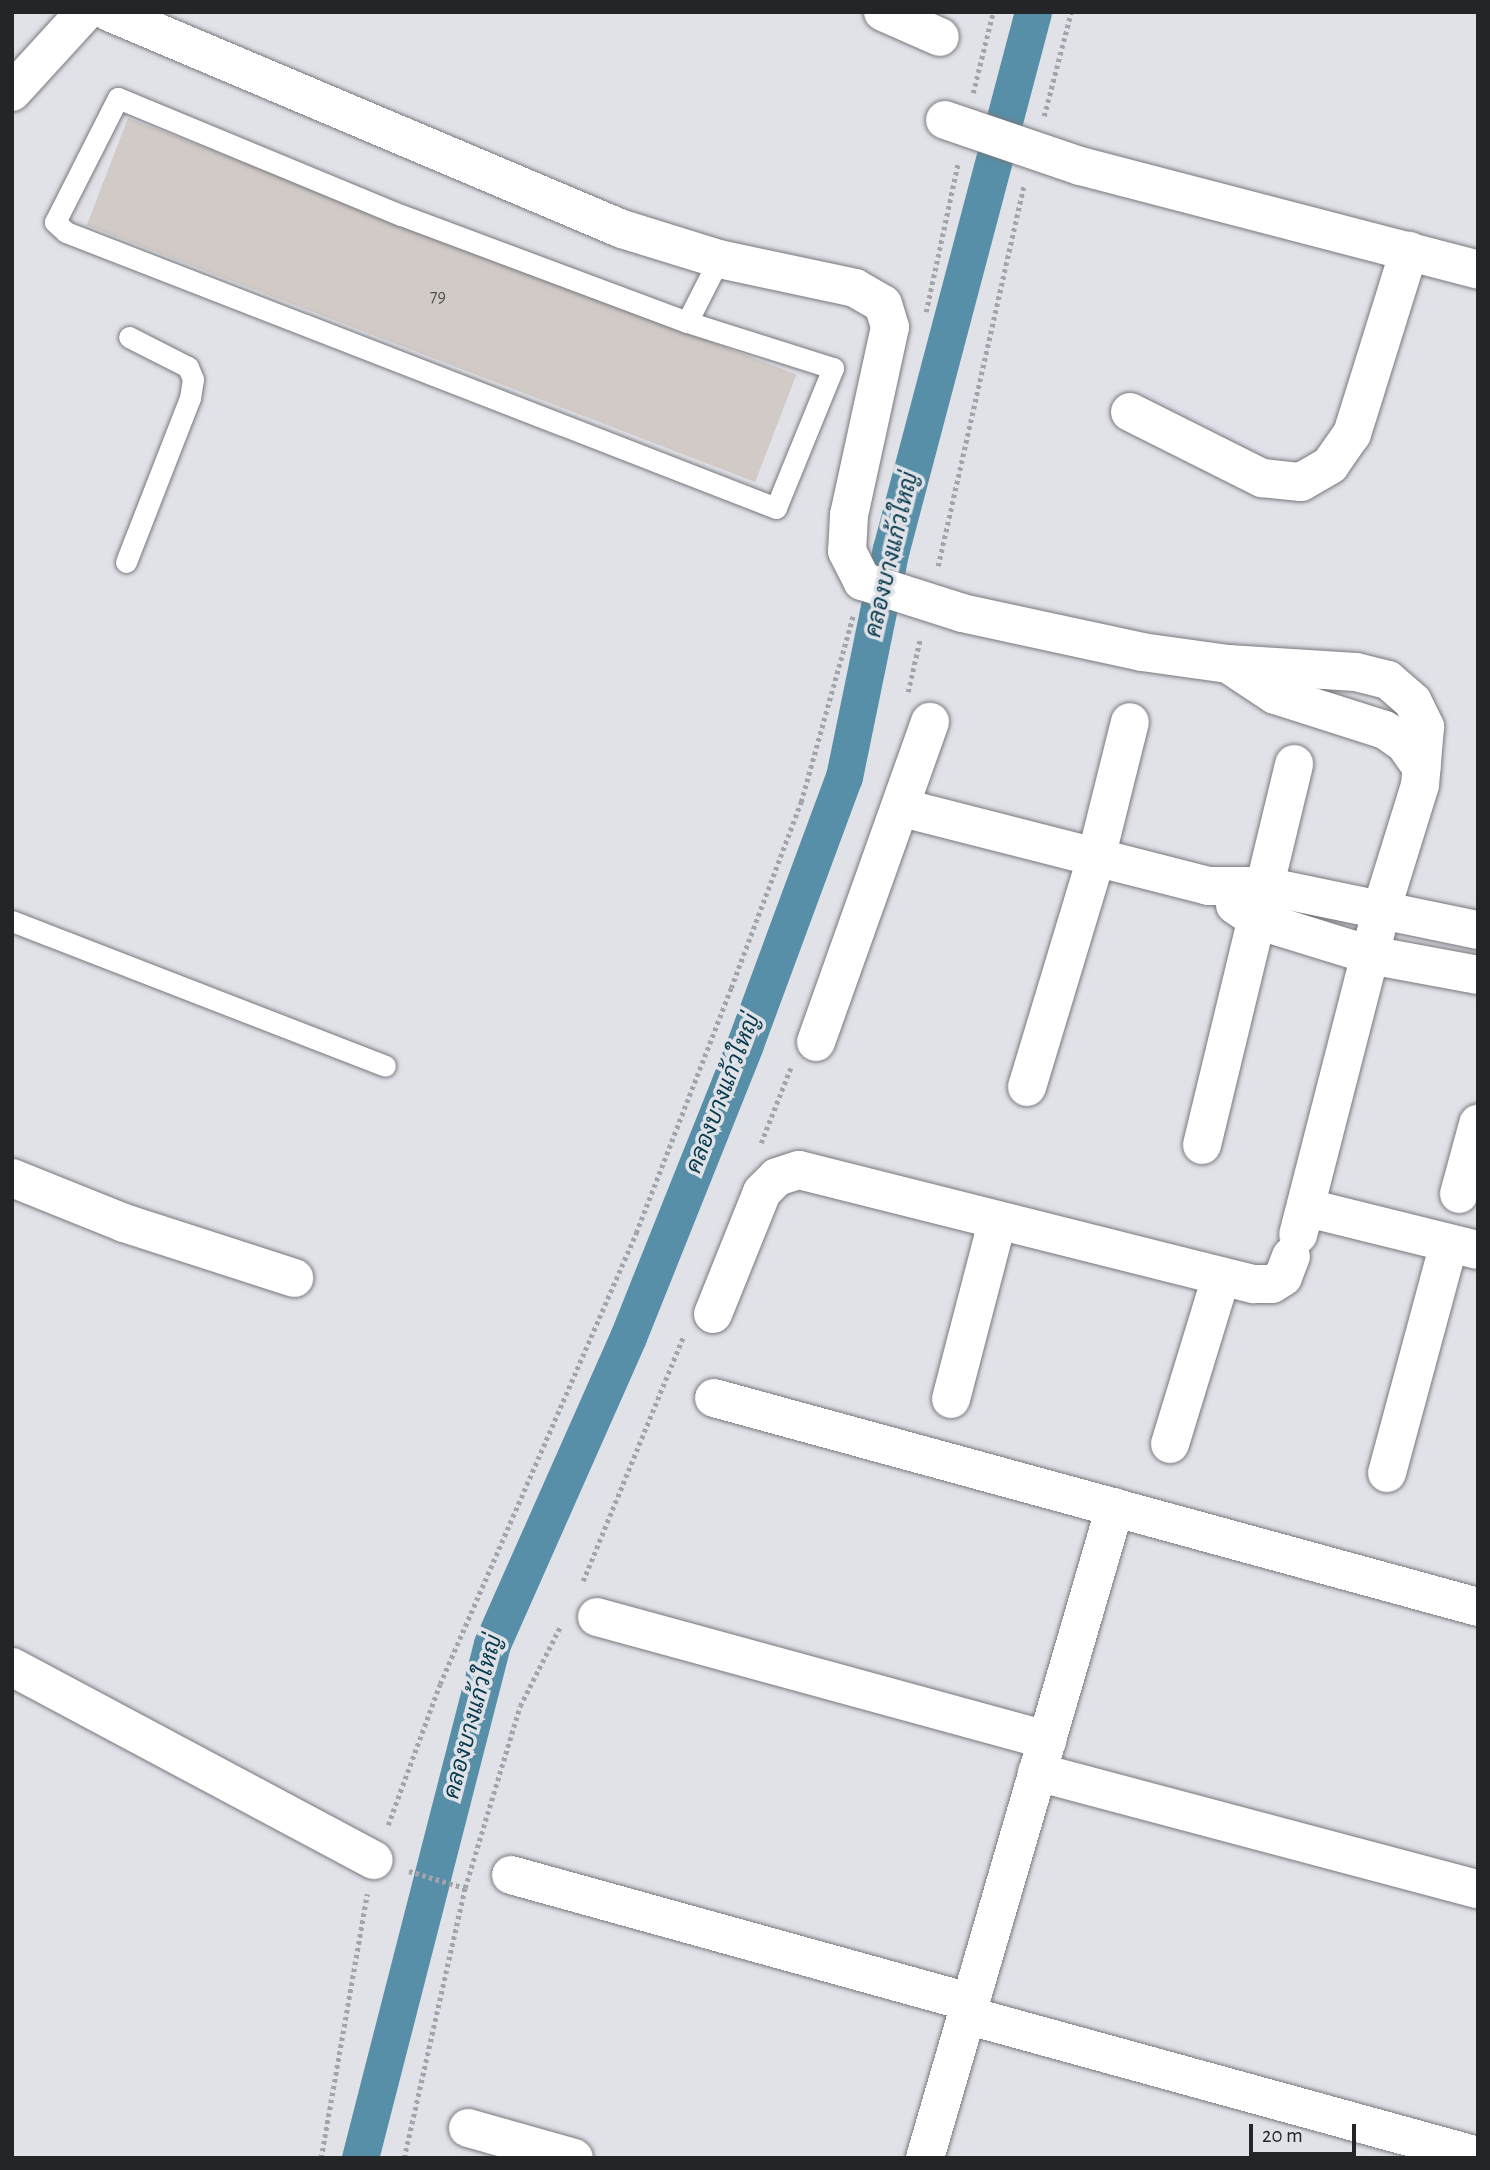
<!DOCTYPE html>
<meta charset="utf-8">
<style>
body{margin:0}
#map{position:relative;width:1490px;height:2170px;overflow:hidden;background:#e1e2e8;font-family:"Alegreya Sans",Sarabun,sans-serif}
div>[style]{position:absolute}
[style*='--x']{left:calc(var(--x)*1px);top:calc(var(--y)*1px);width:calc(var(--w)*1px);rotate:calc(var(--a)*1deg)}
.canal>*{height:37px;margin:-18.5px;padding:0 18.5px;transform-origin:18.5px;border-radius:18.5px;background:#578fa8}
.building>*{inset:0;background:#d1cac7;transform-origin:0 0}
.path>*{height:4.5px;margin-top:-2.25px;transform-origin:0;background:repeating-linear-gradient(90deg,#a3a4a9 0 3.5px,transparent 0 7px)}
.roads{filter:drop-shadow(0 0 2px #77787d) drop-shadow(0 0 2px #77787d)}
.service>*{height:21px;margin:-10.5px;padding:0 10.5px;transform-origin:10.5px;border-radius:10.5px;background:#fff}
.minor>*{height:38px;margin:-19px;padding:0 19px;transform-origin:19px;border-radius:19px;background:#fff}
.secondary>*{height:38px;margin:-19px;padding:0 19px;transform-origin:19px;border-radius:19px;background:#fff}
span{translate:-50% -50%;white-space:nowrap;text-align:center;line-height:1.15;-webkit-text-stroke:7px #e1e2e8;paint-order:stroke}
.number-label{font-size:18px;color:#4f4e4f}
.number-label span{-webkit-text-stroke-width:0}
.water-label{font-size:23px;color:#063a4d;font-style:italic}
.frame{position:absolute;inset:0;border:14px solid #242527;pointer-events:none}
.scale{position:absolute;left:1249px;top:2124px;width:107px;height:32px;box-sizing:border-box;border:4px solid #242527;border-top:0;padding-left:9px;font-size:21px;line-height:24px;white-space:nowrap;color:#242527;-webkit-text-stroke:5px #e1e2e8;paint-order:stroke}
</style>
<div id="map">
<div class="canal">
<i style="--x:360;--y:2158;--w:531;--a:-75.6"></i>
<i style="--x:492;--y:1644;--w:336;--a:-66.1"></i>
<i style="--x:628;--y:1337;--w:315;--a:-68.2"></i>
<i style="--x:745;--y:1044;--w:285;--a:-69.7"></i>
<i style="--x:844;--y:777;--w:233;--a:-78.4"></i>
<i style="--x:891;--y:549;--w:555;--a:-75.19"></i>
</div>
<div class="building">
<i style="left:128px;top:118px;width:716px;height:115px;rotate:21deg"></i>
</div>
<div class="path">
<i style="--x:973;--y:93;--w:83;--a:-76.1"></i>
<i style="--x:1044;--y:116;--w:107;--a:-75.4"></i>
<i style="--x:926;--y:312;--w:152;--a:-77.9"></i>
<i style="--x:938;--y:566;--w:391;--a:-77.3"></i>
<i style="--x:908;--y:692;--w:54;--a:-77.2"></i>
<i style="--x:761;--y:1143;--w:82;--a:-68.5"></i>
<i style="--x:583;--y:1581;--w:264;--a:-67.7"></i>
<i style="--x:388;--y:1825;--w:150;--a:-69.8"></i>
<i style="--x:440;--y:1684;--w:492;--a:-66.5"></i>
<i style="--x:636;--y:1233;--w:263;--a:-68.8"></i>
<i style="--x:731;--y:988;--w:199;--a:-69.4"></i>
<i style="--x:801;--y:802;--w:193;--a:-74.4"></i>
<i style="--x:409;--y:1871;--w:59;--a:16.9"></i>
<i style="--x:321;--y:2158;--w:268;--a:-80.1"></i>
<i style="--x:404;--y:2158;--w:277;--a:-77.3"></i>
<i style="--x:465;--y:1888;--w:190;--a:-73.2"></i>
<i style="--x:520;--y:1706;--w:89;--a:-63.1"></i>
</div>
<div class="roads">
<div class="service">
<i style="--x:687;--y:322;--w:153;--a:17.5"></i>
<i style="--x:833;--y:368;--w:151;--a:112.2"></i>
<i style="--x:776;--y:508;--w:762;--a:-158.76"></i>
<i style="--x:66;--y:232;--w:15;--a:-138"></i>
<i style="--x:55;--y:222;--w:139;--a:-63.1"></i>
<i style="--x:118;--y:98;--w:306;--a:22.5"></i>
<i style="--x:401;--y:215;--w:305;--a:20.5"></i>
<i style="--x:687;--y:322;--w:71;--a:-63.1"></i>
<i style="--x:126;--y:562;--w:176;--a:-68.7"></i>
<i style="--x:190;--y:398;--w:19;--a:-81"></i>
<i style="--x:193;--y:379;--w:13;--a:-113"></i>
<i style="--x:188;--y:367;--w:66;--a:-153"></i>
<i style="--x:12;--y:921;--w:400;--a:21.2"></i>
</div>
<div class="minor">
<i style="--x:109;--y:12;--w:557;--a:22.93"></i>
<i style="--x:622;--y:229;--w:102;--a:17.2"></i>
<i style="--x:719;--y:259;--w:139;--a:12"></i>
<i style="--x:855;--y:288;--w:32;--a:30"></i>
<i style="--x:883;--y:304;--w:24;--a:73"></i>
<i style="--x:890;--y:327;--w:192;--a:102.3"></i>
<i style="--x:849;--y:515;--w:36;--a:93"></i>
<i style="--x:847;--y:551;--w:34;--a:63"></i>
<i style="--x:862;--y:581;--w:105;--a:17.7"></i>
<i style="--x:962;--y:613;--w:184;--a:12.2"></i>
<i style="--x:1142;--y:652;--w:87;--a:7.9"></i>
<i style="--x:1228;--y:664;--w:128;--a:3.6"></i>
<i style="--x:1356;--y:672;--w:33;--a:14"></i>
<i style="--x:1388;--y:680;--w:33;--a:41"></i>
<i style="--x:1413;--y:702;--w:28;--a:64"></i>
<i style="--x:1425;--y:727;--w:58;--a:94.9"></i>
<i style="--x:1420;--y:785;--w:129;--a:107.2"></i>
<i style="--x:1382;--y:908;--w:337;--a:104.4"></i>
<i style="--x:883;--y:12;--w:62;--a:23.7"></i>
<i style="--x:945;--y:120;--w:143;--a:18.8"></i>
<i style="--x:1080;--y:166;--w:411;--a:14.6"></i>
<i style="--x:1130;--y:412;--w:148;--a:26.6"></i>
<i style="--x:1262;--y:478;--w:39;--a:6"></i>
<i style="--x:1301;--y:482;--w:34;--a:-30"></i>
<i style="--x:1330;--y:465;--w:38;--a:-55"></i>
<i style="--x:1352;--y:434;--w:192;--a:-72.7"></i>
<i style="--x:1228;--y:664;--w:56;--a:33.4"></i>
<i style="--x:1275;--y:695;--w:115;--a:17.7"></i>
<i style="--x:1385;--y:730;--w:24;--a:35"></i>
<i style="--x:1405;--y:744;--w:29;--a:55"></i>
<i style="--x:903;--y:808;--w:315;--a:14.3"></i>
<i style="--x:1208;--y:886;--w:57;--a:0"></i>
<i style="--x:1265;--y:886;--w:217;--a:11.7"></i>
<i style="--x:1235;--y:905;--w:27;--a:34"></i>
<i style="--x:1257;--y:920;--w:118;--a:17.2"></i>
<i style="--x:1370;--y:955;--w:110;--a:10.5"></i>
<i style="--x:816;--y:1042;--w:340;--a:-70.4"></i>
<i style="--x:1027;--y:1087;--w:239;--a:-73.2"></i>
<i style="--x:1096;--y:858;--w:140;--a:-76"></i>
<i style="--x:1202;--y:1145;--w:392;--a:-76.4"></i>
<i style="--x:12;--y:1178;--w:121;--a:21.9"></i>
<i style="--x:124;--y:1223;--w:179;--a:17.9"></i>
<i style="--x:1459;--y:1194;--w:73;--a:-74.8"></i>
<i style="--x:1308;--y:1208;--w:175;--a:13.9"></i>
<i style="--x:713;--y:1314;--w:131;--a:-68.1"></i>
<i style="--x:762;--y:1192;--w:21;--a:-45"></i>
<i style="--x:777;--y:1177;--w:23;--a:-18"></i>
<i style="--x:799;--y:1170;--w:469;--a:14.1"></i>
<i style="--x:1254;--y:1284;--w:18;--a:0"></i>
<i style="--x:1272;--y:1284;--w:13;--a:-32"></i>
<i style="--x:1283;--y:1277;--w:22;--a:-69"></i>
<i style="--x:714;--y:1398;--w:792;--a:15.3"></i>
<i style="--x:951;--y:1399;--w:183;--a:-75.4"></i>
<i style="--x:1170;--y:1444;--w:175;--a:-73"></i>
<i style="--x:1387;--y:1473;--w:238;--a:-74.9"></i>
<i style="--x:597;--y:1617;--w:467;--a:15.3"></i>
<i style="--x:12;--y:1667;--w:410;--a:28.1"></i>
<i style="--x:1037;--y:1772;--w:456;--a:14.9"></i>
<i style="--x:511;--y:1875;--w:476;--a:15.5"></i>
<i style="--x:966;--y:2015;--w:531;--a:15.4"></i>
<i style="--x:468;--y:2128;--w:110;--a:15.8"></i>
<i style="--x:925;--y:2158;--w:678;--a:-73.73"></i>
</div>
<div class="secondary">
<i style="--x:12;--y:92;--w:108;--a:-47.6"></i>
</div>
</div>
<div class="number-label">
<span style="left:438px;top:297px">79</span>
</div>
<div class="water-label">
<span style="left:893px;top:555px;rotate:-77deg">คลองบางแก้วใหญ่</span>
<span style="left:724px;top:1094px;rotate:-69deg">คลองบางแก้วใหญ่</span>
<span style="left:474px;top:1717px;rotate:-75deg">คลองบางแก้วใหญ่</span>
</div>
<div class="frame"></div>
<div class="scale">20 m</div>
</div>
